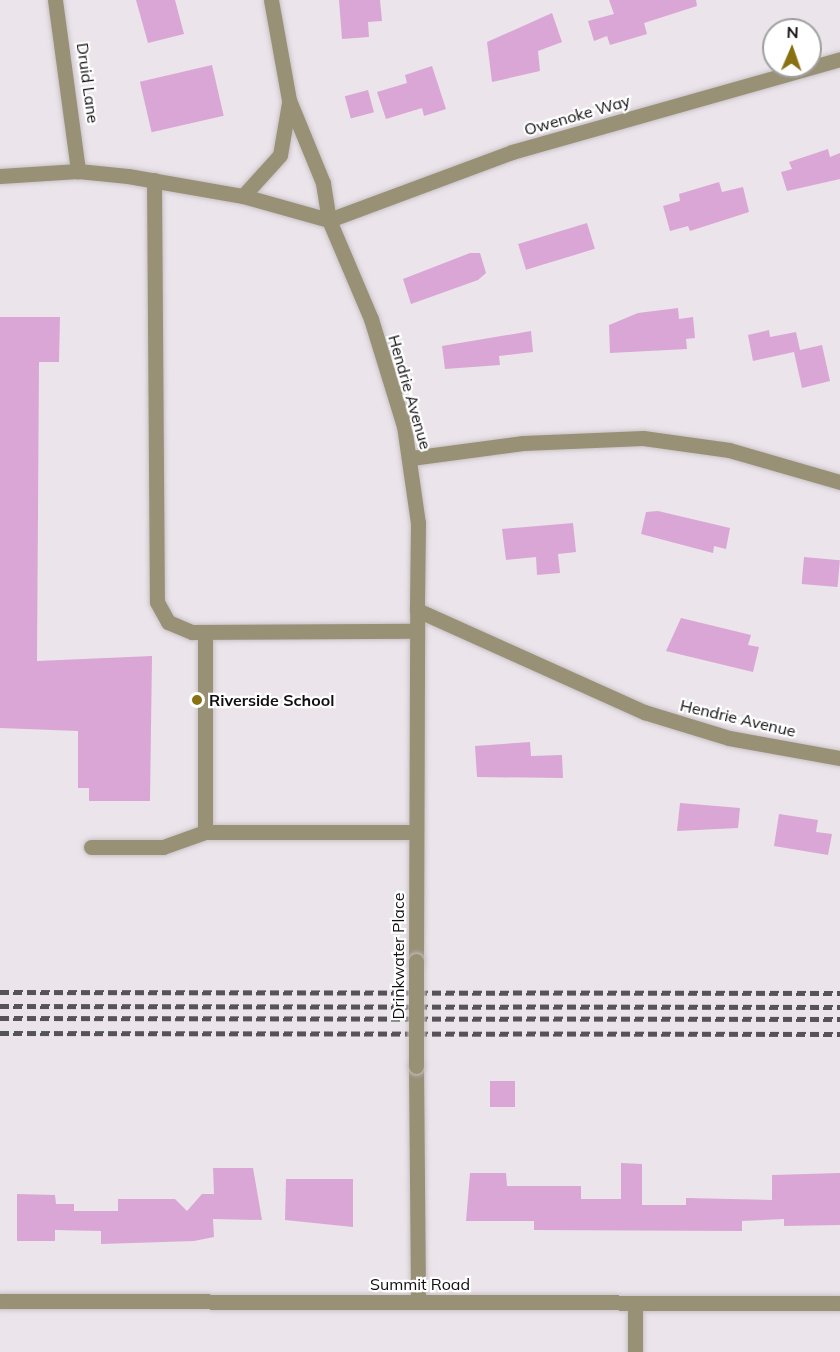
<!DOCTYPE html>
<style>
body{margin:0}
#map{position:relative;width:840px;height:1352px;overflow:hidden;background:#ebe4ea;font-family:Mulish,sans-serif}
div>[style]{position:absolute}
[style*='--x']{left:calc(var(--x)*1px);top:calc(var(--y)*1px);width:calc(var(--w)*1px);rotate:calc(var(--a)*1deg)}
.building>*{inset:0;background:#daa6d6;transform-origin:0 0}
.roads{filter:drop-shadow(0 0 2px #c8c2c7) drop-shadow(0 0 2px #c8c2c7)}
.service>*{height:15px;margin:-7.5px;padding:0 7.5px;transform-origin:7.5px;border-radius:7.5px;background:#999176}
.minor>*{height:15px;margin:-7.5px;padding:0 7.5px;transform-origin:7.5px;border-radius:7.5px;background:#999176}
.rail>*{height:4.5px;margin-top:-2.25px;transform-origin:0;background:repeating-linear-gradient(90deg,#565356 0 9px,transparent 0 13.5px)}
.bridges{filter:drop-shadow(0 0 2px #c8c2c7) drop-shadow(0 0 2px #c8c2c7)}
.minor-bridge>*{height:15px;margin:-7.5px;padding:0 7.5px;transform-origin:7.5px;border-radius:7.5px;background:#999176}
.dots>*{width:16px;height:16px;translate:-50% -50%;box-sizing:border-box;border:3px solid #fff;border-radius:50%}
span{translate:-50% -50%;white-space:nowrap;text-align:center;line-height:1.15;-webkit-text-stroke:4.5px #fff;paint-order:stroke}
.street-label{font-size:16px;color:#100e10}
.poi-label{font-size:16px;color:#100e10;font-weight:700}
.left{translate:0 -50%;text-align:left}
.north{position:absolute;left:762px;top:18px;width:60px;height:60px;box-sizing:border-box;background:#fff;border:2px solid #9f9f9f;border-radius:50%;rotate:2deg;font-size:16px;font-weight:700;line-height:24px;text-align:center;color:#100e10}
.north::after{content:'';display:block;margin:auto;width:21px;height:27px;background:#887112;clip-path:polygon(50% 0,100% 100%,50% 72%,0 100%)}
</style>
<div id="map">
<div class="building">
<i style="clip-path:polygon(136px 0,175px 0,184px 34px,148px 43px)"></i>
<i style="clip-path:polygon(339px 0,380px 0,382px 21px,368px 22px,369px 37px,342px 39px)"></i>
<i style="clip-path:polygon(609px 0,696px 0,697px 6px,644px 23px,647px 34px,610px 45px,607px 36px,594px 41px,588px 21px,614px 14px)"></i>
<i style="clip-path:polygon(552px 13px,562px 42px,538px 51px,540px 71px,492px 82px,487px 42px)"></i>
<i style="left:212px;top:65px;width:52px;height:74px;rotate:77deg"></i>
<i style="clip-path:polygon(432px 66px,446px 109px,424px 116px,422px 108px,386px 119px,377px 92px,407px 83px,405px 75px)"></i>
<i style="left:368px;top:90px;width:23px;height:24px;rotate:75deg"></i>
<i style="clip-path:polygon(828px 149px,830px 157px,840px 153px,840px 179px,787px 191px,781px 172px,792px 169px,789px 162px)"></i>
<i style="clip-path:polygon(719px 182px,722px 192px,743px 187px,749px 212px,690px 231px,688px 226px,670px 231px,663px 206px,680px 201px,679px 194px)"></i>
<i style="left:587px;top:223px;width:27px;height:72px;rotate:73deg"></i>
<i style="clip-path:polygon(470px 253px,480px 253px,486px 273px,478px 280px,411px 304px,403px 279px)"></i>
<i style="clip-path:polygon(678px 308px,679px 319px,693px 317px,695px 338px,686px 339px,687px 349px,610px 353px,609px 325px,638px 313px)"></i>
<i style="clip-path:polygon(0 317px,60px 317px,59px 362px,39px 362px,37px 661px,152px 656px,150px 801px,89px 801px,89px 788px,78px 788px,78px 731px,0 728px)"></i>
<i style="clip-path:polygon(769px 330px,770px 337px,796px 332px,800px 350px,822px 345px,830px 381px,802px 388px,794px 352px,753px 361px,748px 335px)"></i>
<i style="clip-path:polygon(531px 331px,533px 352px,499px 356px,500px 365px,445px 369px,442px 346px)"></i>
<i style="clip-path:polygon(658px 511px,730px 528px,726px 549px,714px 546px,713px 553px,641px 534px,646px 512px)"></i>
<i style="clip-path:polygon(573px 523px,576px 552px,558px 554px,560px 573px,537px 575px,536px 557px,506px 560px,502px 529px)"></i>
<i style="left:804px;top:557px;width:36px;height:27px;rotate:5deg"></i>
<i style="clip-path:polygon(681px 618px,751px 635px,748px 645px,759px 647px,753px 672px,666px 651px)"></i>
<i style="clip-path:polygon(530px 742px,531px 756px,562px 755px,563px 778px,477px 777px,475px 746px)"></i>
<i style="clip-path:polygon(680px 803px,740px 808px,738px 828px,677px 831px)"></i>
<i style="clip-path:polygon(779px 814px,818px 820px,816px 832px,832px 834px,828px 855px,774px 846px)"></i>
<i style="left:490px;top:1081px;width:25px;height:26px"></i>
<i style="clip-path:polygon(621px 1163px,642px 1164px,642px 1205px,686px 1205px,686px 1198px,772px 1200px,772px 1175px,840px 1173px,840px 1225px,784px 1226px,784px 1219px,742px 1221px,742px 1231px,534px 1230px,534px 1221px,466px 1221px,470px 1173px,506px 1173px,507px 1186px,581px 1186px,581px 1199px,621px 1199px)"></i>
<i style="clip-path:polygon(213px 1168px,253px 1168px,262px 1220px,213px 1219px,214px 1237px,194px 1241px,101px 1244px,101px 1231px,55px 1230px,55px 1241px,17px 1241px,17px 1194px,55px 1195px,56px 1204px,74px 1204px,74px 1211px,118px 1211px,118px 1199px,175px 1199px,187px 1211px,202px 1194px,214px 1194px)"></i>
<i style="clip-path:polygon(286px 1179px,353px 1179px,353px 1227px,285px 1220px)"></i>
</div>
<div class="roads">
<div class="service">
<i style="--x:154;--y:180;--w:422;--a:89.6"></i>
<i style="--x:157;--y:602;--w:23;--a:61"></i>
<i style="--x:168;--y:622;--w:26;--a:23"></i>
<i style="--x:192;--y:632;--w:225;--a:-0.3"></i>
<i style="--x:205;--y:632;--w:200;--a:90"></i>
<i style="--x:205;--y:832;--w:211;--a:0"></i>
<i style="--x:91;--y:847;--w:72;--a:0"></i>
<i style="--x:163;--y:847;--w:45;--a:-19.7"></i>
</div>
<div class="minor">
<i style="--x:55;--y:0;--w:173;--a:82.3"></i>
<i style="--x:271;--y:0;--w:102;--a:79.8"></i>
<i style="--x:289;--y:100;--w:90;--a:67.7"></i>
<i style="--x:323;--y:183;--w:37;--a:81"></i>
<i style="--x:329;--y:220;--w:195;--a:-20.4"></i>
<i style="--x:512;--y:152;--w:341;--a:-15.8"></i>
<i style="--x:0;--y:176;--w:78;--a:-3.7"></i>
<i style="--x:78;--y:171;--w:50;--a:5.7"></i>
<i style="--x:128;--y:176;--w:117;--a:9.9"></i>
<i style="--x:243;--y:196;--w:89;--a:15.6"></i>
<i style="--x:329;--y:220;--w:108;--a:67"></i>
<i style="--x:371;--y:319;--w:112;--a:72.9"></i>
<i style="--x:404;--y:426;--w:98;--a:81.8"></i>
<i style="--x:418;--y:523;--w:87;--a:90.7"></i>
<i style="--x:417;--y:610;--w:249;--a:24.2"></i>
<i style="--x:644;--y:712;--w:89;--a:17"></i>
<i style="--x:729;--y:738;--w:113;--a:10.2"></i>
<i style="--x:243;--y:196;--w:55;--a:-47.9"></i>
<i style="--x:280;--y:155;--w:53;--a:-80.2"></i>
<i style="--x:411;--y:458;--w:113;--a:-7.6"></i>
<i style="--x:523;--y:443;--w:120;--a:-2.4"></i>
<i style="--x:643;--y:438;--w:87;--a:7.9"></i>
<i style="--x:729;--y:450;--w:116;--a:16.1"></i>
<i style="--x:416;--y:961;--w:351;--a:-89.8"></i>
<i style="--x:416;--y:1066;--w:235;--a:89.5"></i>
<i style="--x:0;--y:1301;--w:840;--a:0.14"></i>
<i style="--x:635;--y:1352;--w:48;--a:-90"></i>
</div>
</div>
<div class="rail">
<i style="--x:0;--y:992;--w:840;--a:0.07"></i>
<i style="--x:0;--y:1006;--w:840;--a:0.07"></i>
<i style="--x:0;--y:1018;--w:840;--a:0.07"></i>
<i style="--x:0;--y:1033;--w:840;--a:0.07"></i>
</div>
<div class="bridges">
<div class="minor-bridge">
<i style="--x:416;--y:1066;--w:105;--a:-90"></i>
</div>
</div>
<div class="dots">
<i style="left:197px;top:700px;background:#887112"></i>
</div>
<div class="street-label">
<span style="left:88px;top:83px;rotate:82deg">Druid Lane</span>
<span style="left:577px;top:115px;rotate:-16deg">Owenoke Way</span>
<span style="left:410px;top:392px;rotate:74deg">Hendrie Avenue</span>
<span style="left:738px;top:718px;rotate:13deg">Hendrie Avenue</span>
<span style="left:398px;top:956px;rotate:-90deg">Drinkwater Place</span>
<span style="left:420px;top:1284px">Summit Road</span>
</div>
<div class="poi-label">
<span class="left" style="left:209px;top:700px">Riverside School</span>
</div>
<div class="north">N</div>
</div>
